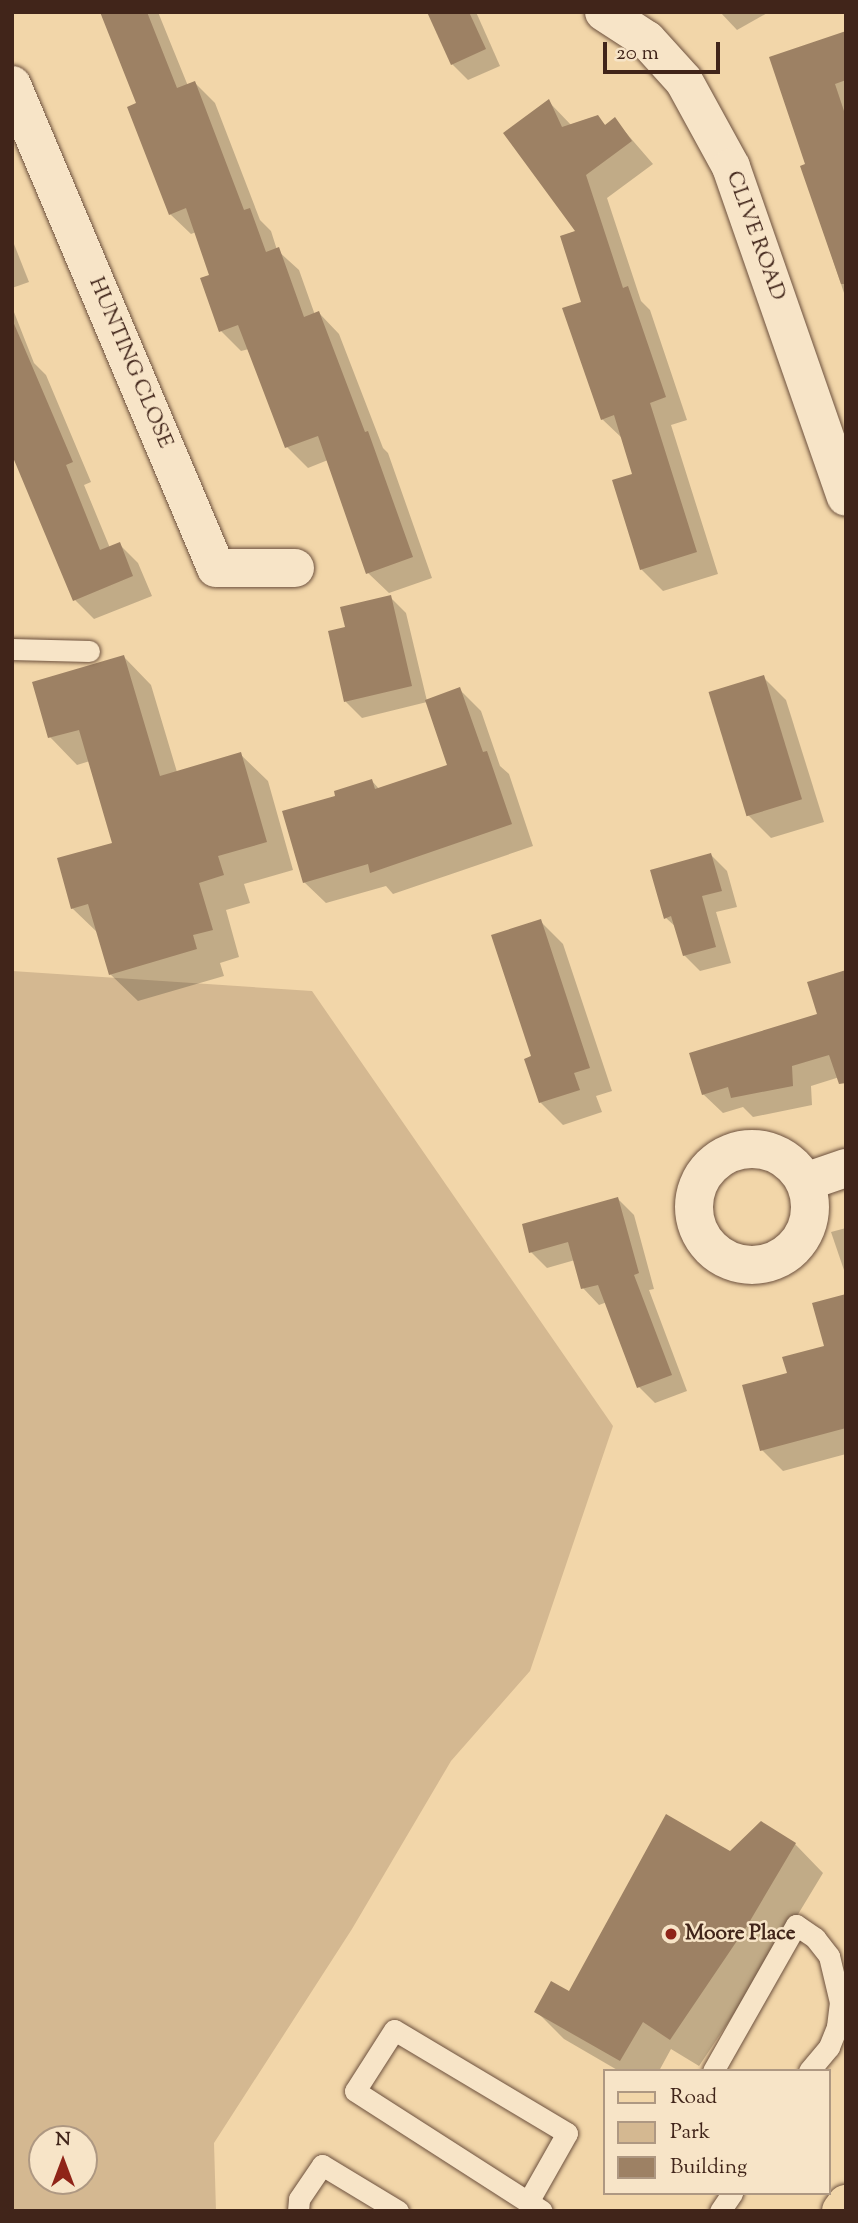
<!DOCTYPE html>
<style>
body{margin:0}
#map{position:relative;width:858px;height:2223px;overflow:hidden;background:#f2d6a9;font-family:"Sorts Mill Goudy",serif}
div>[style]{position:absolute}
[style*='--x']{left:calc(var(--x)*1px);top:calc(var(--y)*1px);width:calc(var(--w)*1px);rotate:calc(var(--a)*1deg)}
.green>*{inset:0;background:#d4b891}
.shadow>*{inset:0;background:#0003}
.building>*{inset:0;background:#9d8164;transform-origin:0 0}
.roads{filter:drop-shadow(0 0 2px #6d513e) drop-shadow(0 0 2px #6d513e)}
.lane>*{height:21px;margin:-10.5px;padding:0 10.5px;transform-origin:10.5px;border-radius:10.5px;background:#f7e4c7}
.street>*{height:38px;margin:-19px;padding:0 19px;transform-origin:19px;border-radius:19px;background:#f7e4c7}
.street>.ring{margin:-19px;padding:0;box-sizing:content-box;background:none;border:38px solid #f7e4c7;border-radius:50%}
.primary>*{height:38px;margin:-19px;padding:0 19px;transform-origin:19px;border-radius:19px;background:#f2d6a9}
.dots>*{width:19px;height:19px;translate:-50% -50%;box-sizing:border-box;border:4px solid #f7e4c7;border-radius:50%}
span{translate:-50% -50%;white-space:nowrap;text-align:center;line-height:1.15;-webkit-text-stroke:5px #f7e4c7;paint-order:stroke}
.street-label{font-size:21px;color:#41251a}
.poi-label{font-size:21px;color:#41251a;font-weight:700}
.left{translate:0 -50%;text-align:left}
.frame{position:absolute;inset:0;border:14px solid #41251a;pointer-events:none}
.legend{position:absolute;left:603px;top:2069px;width:228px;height:126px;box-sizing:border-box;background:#f7e4c7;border:2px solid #ae9882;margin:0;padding:9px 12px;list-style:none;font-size:21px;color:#41251a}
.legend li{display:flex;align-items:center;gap:14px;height:35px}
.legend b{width:35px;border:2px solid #ae9882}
.north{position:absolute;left:28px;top:2125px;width:70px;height:70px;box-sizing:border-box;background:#f7e4c7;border:2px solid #ae9882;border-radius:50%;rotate:0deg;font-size:19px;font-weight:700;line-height:28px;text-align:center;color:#41251a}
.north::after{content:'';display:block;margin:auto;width:24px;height:32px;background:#8f2418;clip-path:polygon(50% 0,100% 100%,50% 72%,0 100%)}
.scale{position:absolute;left:603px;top:42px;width:117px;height:32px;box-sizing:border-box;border:4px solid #41251a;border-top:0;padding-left:9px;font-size:21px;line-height:24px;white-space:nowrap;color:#41251a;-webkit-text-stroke:5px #f7e4c7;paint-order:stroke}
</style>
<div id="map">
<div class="green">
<i style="clip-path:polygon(evenodd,12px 971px,312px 991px,613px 1426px,530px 1671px,451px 1761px,352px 1929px,214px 2143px,216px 2211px,12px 2211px,12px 971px,42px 2139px,84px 2139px,84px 2181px,42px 2181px,42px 2139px)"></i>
</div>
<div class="shadow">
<i style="clip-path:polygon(102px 12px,158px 12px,188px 86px,195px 83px,215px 103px,260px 220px,271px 231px,277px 250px,299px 270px,315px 315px,319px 313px,339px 334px,383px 448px,388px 453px,432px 578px,389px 593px,368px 573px,328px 460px,308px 468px,287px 447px,249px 349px,241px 351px,221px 331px,211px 276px,196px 232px,191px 234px,170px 214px,139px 104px)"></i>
<i style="clip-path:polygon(429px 12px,476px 12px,500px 66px,468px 80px,452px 64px)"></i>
<i style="clip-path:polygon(720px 12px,769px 12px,737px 30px)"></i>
<i style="clip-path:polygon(846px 39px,846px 299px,802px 167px,808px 165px)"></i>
<i style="clip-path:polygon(549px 102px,572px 126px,597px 117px,606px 126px,615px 120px,653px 164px,607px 198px,641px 301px,650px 310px,687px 420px,671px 425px,718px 574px,663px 591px,641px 569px,634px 476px,623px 439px,602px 419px,583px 303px,578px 232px)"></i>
<i style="clip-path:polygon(12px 239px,29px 282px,12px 288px)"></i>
<i style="clip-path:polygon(12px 307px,34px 363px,46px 375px,91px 482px,84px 485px,110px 548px,119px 544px,138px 563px,152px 596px,94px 619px,75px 600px,12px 451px)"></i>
<i style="clip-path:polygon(390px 597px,406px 613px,427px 701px,459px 689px,481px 711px,500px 766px,509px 774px,533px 846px,393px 894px,386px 886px,326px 903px,304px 882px,338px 797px,372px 781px,380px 790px,449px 766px,427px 702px,362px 718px,346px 702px,347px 629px)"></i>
<i style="clip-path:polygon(124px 657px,151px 685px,177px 772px,240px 754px,268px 781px,293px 870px,244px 884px,250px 903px,226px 910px,239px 957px,220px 963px,224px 976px,138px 1001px,110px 974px,99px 934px,72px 908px,114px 844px,90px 761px,77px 765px,50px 737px)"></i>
<i style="clip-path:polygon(763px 677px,786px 700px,824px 822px,771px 838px,748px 815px)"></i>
<i style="clip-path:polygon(711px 855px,727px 871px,737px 907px,716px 912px,731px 963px,700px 971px,684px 955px,677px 928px,666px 918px)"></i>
<i style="clip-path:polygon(540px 921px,563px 944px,612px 1091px,596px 1096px,602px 1112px,563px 1125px,540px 1102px,533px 1057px)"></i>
<i style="clip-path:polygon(819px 1015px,846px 1075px,811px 1086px,812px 1105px,753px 1117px,743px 1107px,723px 1113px,703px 1094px)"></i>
<i style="clip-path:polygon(618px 1199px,634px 1215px,654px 1289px,649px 1290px,687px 1391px,655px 1403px,639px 1387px,607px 1302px,599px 1305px,583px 1288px,575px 1260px,547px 1268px,531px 1252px)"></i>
<i style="clip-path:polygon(846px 1228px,846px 1276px,831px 1232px)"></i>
<i style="clip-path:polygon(846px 1296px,846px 1454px,783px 1471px,762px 1450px,789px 1374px,826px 1348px)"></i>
<i style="clip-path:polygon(795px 1844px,823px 1873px,774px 1954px,699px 2066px,671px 2049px,659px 2071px,619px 2071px,564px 2039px,536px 2011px,569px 1993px,730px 1853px)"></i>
</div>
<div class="building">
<i style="clip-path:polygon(100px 12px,147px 12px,177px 88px,195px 81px,244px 210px,250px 208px,266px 252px,279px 247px,304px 317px,319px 311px,365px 432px,368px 431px,413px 557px,366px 574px,318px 436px,285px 448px,238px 325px,219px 332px,200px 278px,209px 275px,186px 208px,169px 215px,127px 107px,136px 103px)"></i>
<i style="clip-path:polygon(427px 12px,469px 12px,486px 49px,451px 65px)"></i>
<i style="clip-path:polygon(846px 31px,846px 80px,835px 84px,846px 117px,846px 284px,841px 284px,800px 166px,805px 164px,769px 57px)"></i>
<i style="clip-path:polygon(549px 99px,562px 127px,598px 115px,605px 125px,615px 117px,632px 141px,586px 175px,623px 288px,628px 286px,666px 397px,650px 403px,697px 552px,640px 570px,612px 480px,632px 474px,614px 415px,601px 420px,562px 308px,581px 302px,560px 236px,575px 231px,503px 133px)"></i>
<i style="clip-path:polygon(12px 319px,73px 462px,66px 465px,100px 550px,120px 542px,133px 576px,73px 601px,12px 455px)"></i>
<i style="clip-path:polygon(391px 595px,412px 686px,344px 702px,328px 631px,345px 627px,340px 607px)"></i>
<i style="clip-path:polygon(124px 655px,160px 776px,241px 752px,267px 842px,218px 856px,224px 875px,199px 883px,213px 930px,193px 935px,197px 949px,109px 975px,88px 904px,71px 909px,57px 858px,112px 843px,79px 730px,48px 738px,32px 682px)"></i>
<i style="left:764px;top:675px;width:130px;height:58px;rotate:73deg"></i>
<i style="clip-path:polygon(460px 687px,483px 752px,487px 751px,512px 824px,370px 873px,368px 864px,303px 883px,282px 811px,335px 796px,334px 791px,372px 779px,375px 789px,447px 765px,425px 700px)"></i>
<i style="clip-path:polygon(711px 853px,722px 891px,702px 896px,716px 947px,683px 956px,671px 916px,664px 919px,650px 870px)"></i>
<i style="clip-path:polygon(541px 919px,590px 1068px,574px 1073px,580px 1090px,539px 1103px,524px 1059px,531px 1056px,491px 935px)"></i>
<i style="clip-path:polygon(846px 970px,846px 1083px,839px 1084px,829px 1055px,792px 1066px,793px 1086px,731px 1098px,728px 1087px,702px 1095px,689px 1053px,817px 1014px,807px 982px)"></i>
<i style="clip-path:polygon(618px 1197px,639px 1273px,634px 1275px,672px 1375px,637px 1388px,598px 1285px,581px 1289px,568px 1242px,529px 1253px,522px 1224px)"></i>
<i style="clip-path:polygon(846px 1294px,846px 1428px,760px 1451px,742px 1385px,787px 1373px,782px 1357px,824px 1346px,812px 1303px)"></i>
<i style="clip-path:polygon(666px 1814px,730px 1851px,761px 1821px,796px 1843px,747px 1926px,670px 2040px,643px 2022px,620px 2061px,534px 2012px,551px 1981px,569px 1991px)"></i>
</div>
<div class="roads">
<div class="lane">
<i style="--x:12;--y:649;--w:77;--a:1.5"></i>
<i style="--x:713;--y:2071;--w:168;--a:-60.4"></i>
<i style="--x:796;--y:1925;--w:23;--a:34"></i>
<i style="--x:815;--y:1938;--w:23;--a:52"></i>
<i style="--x:829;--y:1956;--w:47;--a:76.6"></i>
<i style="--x:840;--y:2002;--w:25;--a:97"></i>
<i style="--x:837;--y:2027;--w:22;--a:112"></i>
<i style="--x:829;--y:2047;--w:31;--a:130"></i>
<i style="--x:528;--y:2202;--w:79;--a:-60.5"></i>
<i style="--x:567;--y:2133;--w:201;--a:-149.2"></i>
<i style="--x:394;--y:2030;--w:72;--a:122.6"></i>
<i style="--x:355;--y:2091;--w:222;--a:32.7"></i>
<i style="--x:298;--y:2211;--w:12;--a:-85"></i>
<i style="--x:299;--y:2199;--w:41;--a:-55.9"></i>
<i style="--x:322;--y:2165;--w:89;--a:31.2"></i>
<i style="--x:720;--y:2211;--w:22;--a:-56"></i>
</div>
<div class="street">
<i style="--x:604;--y:12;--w:51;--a:33.1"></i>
<i style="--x:647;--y:40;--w:55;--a:47.9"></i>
<i style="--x:684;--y:81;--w:98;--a:61.3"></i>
<i style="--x:731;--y:167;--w:349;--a:70.8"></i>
<i style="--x:12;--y:85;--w:524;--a:67.1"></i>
<i style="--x:216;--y:568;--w:79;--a:0"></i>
<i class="ring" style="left:694px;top:1149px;width:78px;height:78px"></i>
<i style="--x:805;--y:1182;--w:43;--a:-18.9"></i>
</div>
<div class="primary">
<i style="--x:841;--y:2211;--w:9;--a:-54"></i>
</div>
</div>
<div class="dots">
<i style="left:671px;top:1934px;background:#8f2418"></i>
</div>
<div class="street-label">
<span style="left:755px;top:236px;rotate:70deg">CLIVE ROAD</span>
<span style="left:130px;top:363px;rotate:67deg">HUNTING CLOSE</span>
</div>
<div class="poi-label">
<span class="left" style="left:685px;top:1934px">Moore Place</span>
</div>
<div class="frame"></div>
<ul class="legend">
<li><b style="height:9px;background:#f2d6a9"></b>Road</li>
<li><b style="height:19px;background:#d4b891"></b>Park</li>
<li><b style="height:19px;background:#9d8164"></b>Building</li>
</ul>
<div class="north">N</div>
<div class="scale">20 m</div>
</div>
